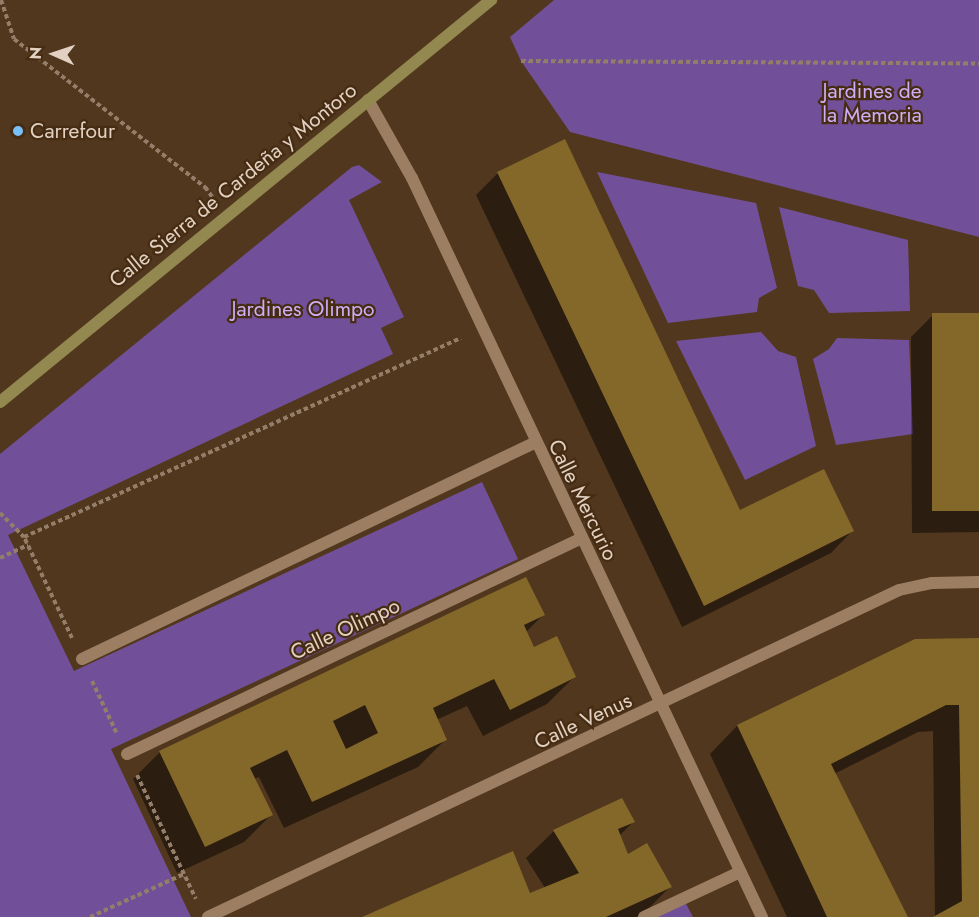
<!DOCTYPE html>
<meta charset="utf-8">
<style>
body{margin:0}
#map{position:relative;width:979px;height:917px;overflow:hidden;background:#51371d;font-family:Jost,sans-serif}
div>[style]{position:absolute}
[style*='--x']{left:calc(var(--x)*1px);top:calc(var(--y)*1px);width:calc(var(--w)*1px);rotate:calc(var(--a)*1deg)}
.green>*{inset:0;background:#725099}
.shadow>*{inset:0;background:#0007}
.building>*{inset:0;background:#846829;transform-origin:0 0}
.path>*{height:4px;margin-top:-2px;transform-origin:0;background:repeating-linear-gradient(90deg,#947e69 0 4.5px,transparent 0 7.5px)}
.street>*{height:12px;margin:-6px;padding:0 6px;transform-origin:6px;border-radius:6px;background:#9c7e62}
.secondary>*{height:12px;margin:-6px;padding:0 6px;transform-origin:6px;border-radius:6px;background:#93884f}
.dots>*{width:16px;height:16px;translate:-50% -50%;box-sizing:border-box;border:3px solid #462c12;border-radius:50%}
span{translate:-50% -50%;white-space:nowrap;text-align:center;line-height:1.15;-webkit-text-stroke:4.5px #462c12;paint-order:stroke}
.park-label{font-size:21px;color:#ceaef7}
.poi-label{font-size:21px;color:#e2d1c2}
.left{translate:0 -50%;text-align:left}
.street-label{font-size:21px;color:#e2d1c2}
.north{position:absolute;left:24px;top:24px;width:60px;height:60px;-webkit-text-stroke:4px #462c12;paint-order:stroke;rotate:273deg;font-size:16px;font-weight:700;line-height:24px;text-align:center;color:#e2d1c2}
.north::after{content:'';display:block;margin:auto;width:21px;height:27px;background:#e2d1c2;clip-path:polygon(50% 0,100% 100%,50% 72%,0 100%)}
</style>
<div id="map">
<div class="green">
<i style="clip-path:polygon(554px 0,979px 0,979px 237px,570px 132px,521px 61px,510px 37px)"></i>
<i style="clip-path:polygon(359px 165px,382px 182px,349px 200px,404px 317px,381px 328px,393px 354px,8px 535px,74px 671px,482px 482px,518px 559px,111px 749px,191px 917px,0 917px,0 454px,352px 167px)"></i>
<i style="clip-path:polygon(597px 172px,756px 203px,777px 288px,759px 298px,757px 312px,668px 323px)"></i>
<i style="clip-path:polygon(779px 207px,908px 240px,910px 311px,829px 313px,814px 290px,798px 286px)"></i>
<i style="clip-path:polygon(761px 332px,778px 351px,796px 357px,816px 446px,745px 480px,676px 341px)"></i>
<i style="clip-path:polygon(837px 338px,909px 340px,913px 434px,836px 445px,813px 359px,829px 349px)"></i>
<i style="clip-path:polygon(684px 900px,693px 917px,648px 917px)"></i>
</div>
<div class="shadow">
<i style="clip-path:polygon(564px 141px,739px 512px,852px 531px,831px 553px,682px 627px,476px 195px,497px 174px)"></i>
<i style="clip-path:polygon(979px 314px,979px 532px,912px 533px,911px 337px,933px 315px)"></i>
<i style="clip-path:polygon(543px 615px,526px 632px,534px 649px,574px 677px,547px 704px,483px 736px,467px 706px,436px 720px,445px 740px,418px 767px,284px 828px,259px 777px,254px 779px,271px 815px,244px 842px,177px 873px,133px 779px,160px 752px)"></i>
<i style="clip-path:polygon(979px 640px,979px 917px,935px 917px,933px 731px,918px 732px,834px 774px,906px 917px,787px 917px,710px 754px,737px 726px,916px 641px)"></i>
<i style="clip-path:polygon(621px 800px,633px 822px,619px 836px,628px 856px,670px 887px,643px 914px,636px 917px,366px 917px,529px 895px,545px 888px,526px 858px,554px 831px)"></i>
</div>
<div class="building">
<i style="clip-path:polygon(565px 139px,740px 510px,824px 469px,854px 531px,704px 606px,497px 172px)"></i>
<i style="left:979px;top:313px;width:198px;height:47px;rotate:90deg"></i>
<i style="clip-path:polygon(evenodd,526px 577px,545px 615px,524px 625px,534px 647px,557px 636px,576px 677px,510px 710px,494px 679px,433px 708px,447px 740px,312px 802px,287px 750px,250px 768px,273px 815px,205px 847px,159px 751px,526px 577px,365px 705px,378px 733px,346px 749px,333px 721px,365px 705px)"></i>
<i style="clip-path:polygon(979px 638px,979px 917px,933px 917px,962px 901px,959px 705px,946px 705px,831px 764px,908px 917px,827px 917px,737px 725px,915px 639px)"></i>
<i style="clip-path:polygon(622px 798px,635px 822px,618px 829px,628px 854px,647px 843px,672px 887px,606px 917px,362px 917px,513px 851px,530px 893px,579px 873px,553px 830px)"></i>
</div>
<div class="path">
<i style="--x:1;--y:0;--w:41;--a:71.6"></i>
<i style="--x:14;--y:39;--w:242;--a:37.8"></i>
<i style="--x:205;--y:187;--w:14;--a:54"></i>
<i style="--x:521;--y:61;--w:458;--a:0.3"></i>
<i style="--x:0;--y:513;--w:34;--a:45"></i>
<i style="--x:0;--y:558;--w:31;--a:-25"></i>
<i style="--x:72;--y:638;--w:112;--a:-115.4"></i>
<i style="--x:24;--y:537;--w:480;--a:-24.5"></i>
<i style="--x:92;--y:681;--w:59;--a:64.7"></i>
<i style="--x:137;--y:775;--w:137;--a:64.6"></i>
<i style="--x:90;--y:917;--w:103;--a:-24.6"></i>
</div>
<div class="street">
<i style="--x:368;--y:100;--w:90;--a:60.6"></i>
<i style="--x:412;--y:178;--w:818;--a:64.66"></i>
<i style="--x:82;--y:659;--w:501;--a:-25.54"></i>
<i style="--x:127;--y:754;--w:501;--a:-25.39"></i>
<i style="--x:208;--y:917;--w:764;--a:-25.32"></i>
<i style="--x:899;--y:590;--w:34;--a:-12"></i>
<i style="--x:932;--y:583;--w:47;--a:-1.2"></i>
<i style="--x:644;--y:917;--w:106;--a:-25.1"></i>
</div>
<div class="secondary">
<i style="--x:0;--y:402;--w:635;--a:-39.31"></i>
</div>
<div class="dots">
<i style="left:18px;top:131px;background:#79bff8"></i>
</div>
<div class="park-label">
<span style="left:872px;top:103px">Jardines de<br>la Memoria</span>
<span style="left:303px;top:309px">Jardines Olimpo</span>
</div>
<div class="poi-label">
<span class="left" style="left:30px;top:131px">Carrefour</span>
</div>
<div class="street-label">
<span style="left:233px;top:185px;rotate:-39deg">Calle Sierra de Cardeña y Montoro</span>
<span style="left:583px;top:500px;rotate:64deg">Calle Mercurio</span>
<span style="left:345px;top:629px;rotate:-25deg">Calle Olimpo</span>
<span style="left:583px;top:721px;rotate:-25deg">Calle Venus</span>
</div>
<div class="north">N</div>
</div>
